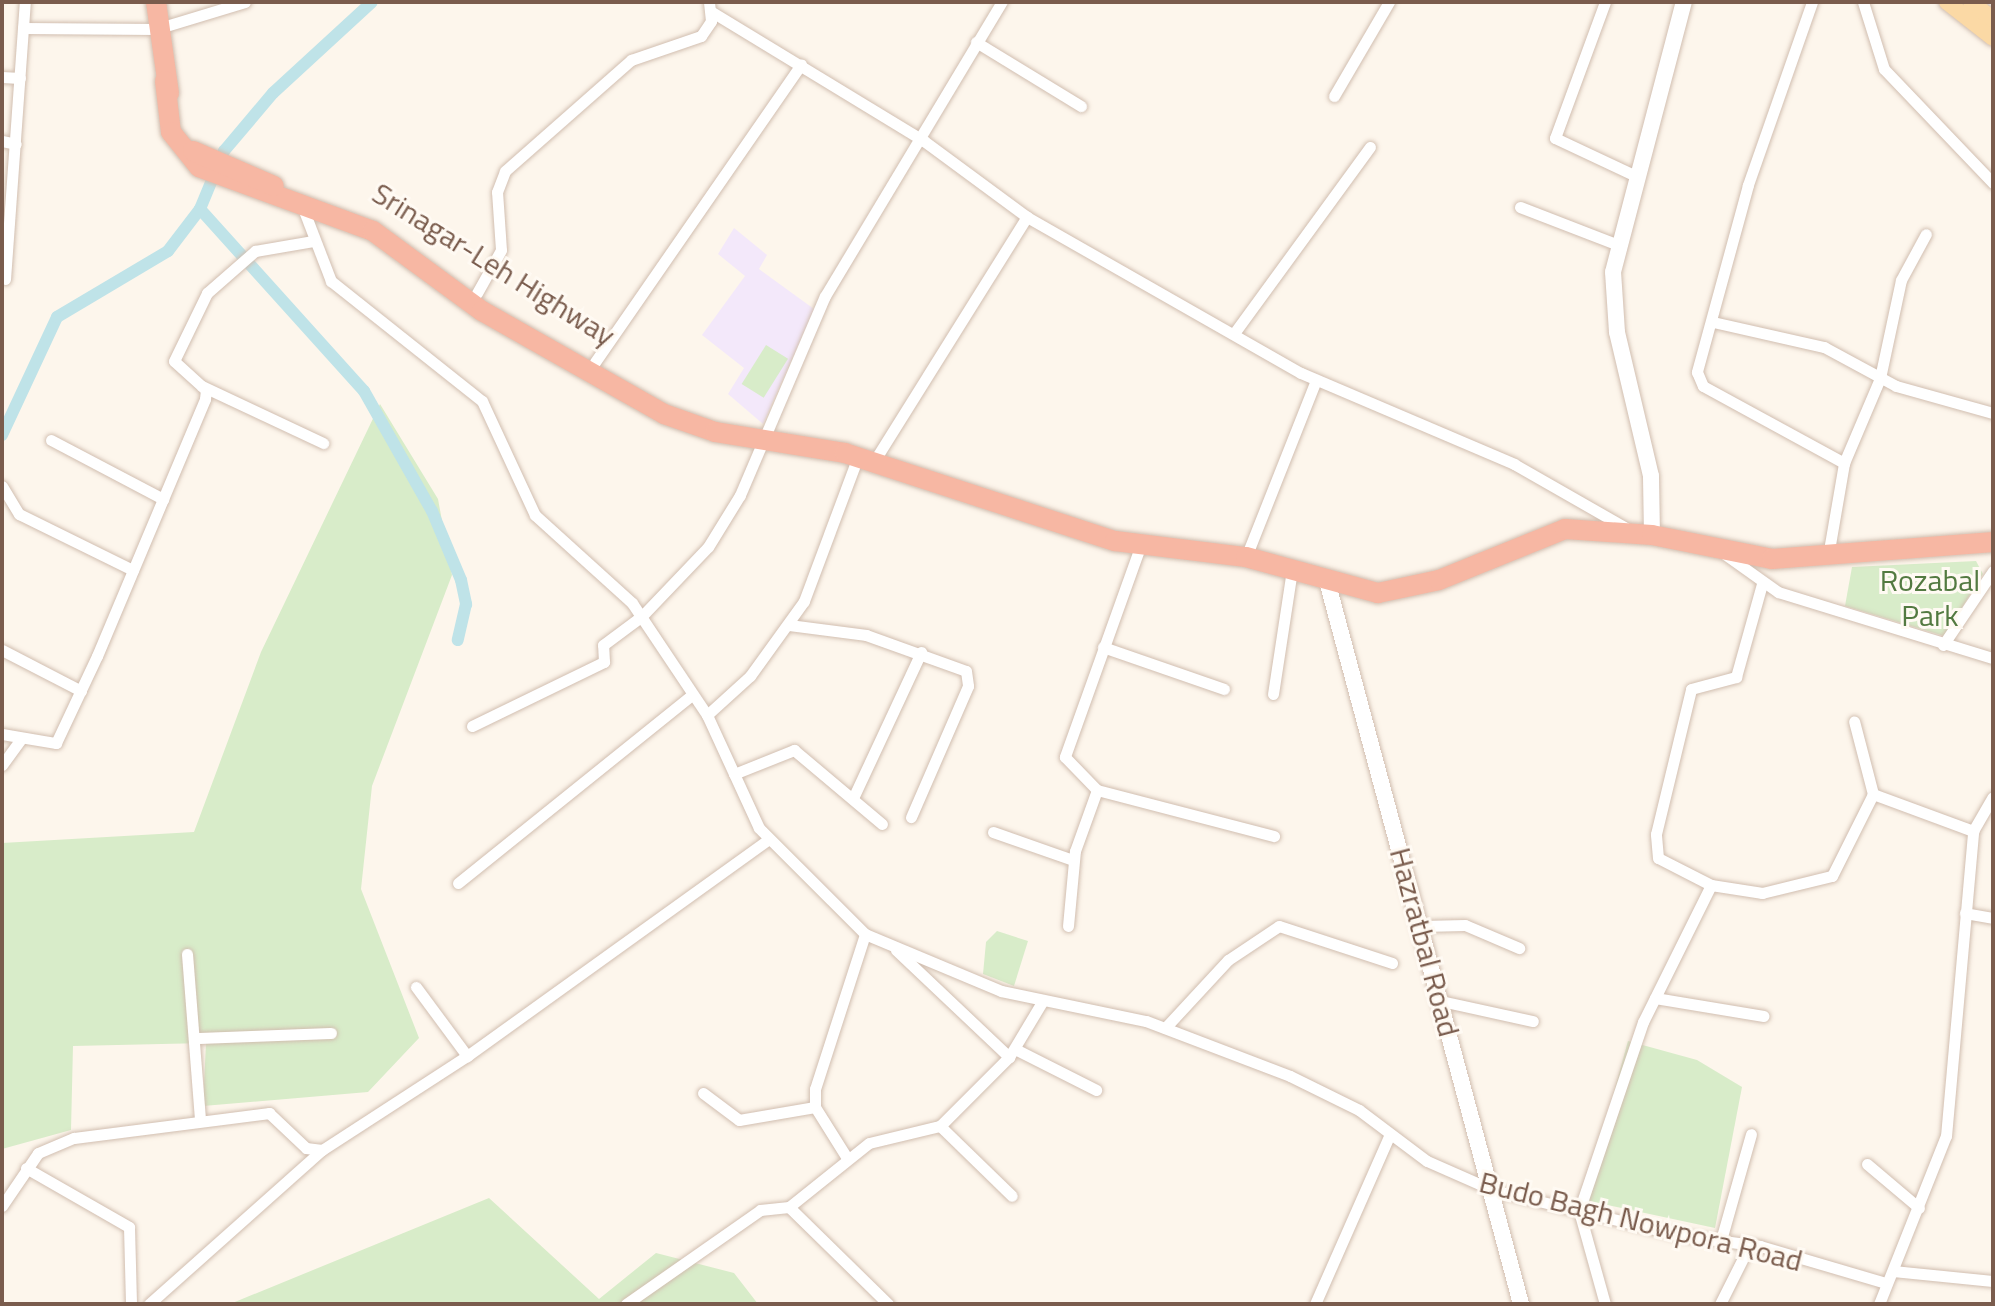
<!DOCTYPE html>
<style>
body{margin:0}
#map{position:relative;width:1995px;height:1306px;overflow:hidden;background:#fdf6ec;font-family:"Titillium Web",sans-serif}
div>[style]{position:absolute}
[style*='--x']{left:calc(var(--x)*1px);top:calc(var(--y)*1px);width:calc(var(--w)*1px);rotate:calc(var(--a)*1deg)}
.education>*{inset:0;background:#f3e8fa}
.green>*{inset:0;background:#d8ecc9;transform-origin:0 0}
.canal>*{height:12px;margin:-6px;padding:0 6px;transform-origin:6px;border-radius:6px;background:#bfe3e8}
.roads{filter:drop-shadow(0 0 2px #d1beb0) drop-shadow(0 0 2px #d1beb0)}
.street>*{height:11px;margin:-5.5px;padding:0 5.5px;transform-origin:5.5px;border-radius:5.5px;background:#fff}
.secondary>*{height:16px;margin:-8px;padding:0 8px;transform-origin:8px;border-radius:8px;background:#fff}
.primary>*{height:16px;margin:-8px;padding:0 8px;transform-origin:8px;border-radius:8px;background:#fbd9a5}
.highway>*{height:20px;margin:-10px;padding:0 10px;transform-origin:10px;border-radius:10px;background:#f7b7a3}
span{translate:-50% -50%;white-space:nowrap;text-align:center;line-height:1.15;-webkit-text-stroke:6px #fffaf3;paint-order:stroke}
.street-label{font-size:30px;color:#7a5c4d}
.park-label{font-size:30px;color:#537a41}
.frame{position:absolute;inset:0;border:4px solid #7a5c4d;pointer-events:none}
</style>
<div id="map">
<div class="education">
<i style="clip-path:polygon(734px 228px,767px 255px,759px 269px,814px 309px,763px 424px,728px 394px,744px 368px,702px 335px,745px 276px,718px 254px)"></i>
</div>
<div class="green">
<i style="left:766px;top:345px;width:26px;height:46px;rotate:32deg"></i>
<i style="clip-path:polygon(380px 404px,438px 499px,452px 575px,372px 786px,361px 889px,419px 1038px,368px 1092px,203px 1106px,206px 1043px,73px 1046px,71px 1130px,2px 1149px,2px 843px,194px 832px,261px 652px)"></i>
<i style="clip-path:polygon(1976px 561px,1983px 574px,1944px 636px,1845px 606px,1852px 567px)"></i>
<i style="clip-path:polygon(997px 931px,1028px 941px,1014px 986px,983px 974px,986px 942px)"></i>
<i style="clip-path:polygon(1628px 1041px,1697px 1060px,1742px 1087px,1715px 1228px,1584px 1200px)"></i>
<i style="clip-path:polygon(489px 1198px,599px 1299px,656px 1253px,734px 1273px,758px 1304px,230px 1304px)"></i>
</div>
<div class="canal">
<i style="--x:200;--y:209;--w:245;--a:48"></i>
<i style="--x:364;--y:391;--w:138;--a:60.5"></i>
<i style="--x:432;--y:511;--w:75;--a:67.2"></i>
<i style="--x:461;--y:580;--w:25;--a:78"></i>
<i style="--x:466;--y:604;--w:37;--a:103"></i>
<i style="--x:2;--y:435;--w:130;--a:-65"></i>
<i style="--x:57;--y:317;--w:129;--a:-30.7"></i>
<i style="--x:168;--y:251;--w:53;--a:-52.7"></i>
<i style="--x:200;--y:209;--w:63;--a:-67.5"></i>
<i style="--x:224;--y:151;--w:76;--a:-49.8"></i>
<i style="--x:273;--y:93;--w:134;--a:-42.6"></i>
</div>
<div class="roads">
<div class="street">
<i style="--x:1605;--y:2;--w:145;--a:110.2"></i>
<i style="--x:1555;--y:138;--w:87;--a:25.1"></i>
<i style="--x:1812;--y:2;--w:194;--a:109.3"></i>
<i style="--x:1748;--y:185;--w:194;--a:105.3"></i>
<i style="--x:1697;--y:372;--w:15;--a:67"></i>
<i style="--x:1703;--y:386;--w:161;--a:28.6"></i>
<i style="--x:1863;--y:2;--w:70;--a:72.6"></i>
<i style="--x:1884;--y:69;--w:158;--a:46.3"></i>
<i style="--x:712;--y:12;--w:248;--a:31.3"></i>
<i style="--x:924;--y:141;--w:128;--a:36.4"></i>
<i style="--x:1027;--y:217;--w:315;--a:29.7"></i>
<i style="--x:1301;--y:373;--w:232;--a:23.1"></i>
<i style="--x:1514;--y:464;--w:131;--a:29.7"></i>
<i style="--x:23;--y:28;--w:133;--a:0.4"></i>
<i style="--x:156;--y:29;--w:93;--a:-16.9"></i>
<i style="--x:976;--y:42;--w:123;--a:31.4"></i>
<i style="--x:2;--y:77;--w:18;--a:3"></i>
<i style="--x:1334;--y:96;--w:109;--a:-59.7"></i>
<i style="--x:2;--y:141;--w:14;--a:12"></i>
<i style="--x:301;--y:203;--w:84;--a:69"></i>
<i style="--x:331;--y:281;--w:193;--a:38.5"></i>
<i style="--x:482;--y:401;--w:126;--a:65.1"></i>
<i style="--x:535;--y:515;--w:131;--a:42.2"></i>
<i style="--x:632;--y:603;--w:135;--a:56.2"></i>
<i style="--x:707;--y:715;--w:124;--a:65.3"></i>
<i style="--x:759;--y:828;--w:150;--a:45"></i>
<i style="--x:865;--y:934;--w:147;--a:22.7"></i>
<i style="--x:1001;--y:991;--w:148;--a:11.7"></i>
<i style="--x:1146;--y:1021;--w:154;--a:20.9"></i>
<i style="--x:1290;--y:1076;--w:77;--a:26.2"></i>
<i style="--x:1359;--y:1110;--w:85;--a:36.9"></i>
<i style="--x:1427;--y:1161;--w:72;--a:23.7"></i>
<i style="--x:1493;--y:1190;--w:191;--a:13.6"></i>
<i style="--x:1679;--y:1235;--w:82;--a:7.7"></i>
<i style="--x:1760;--y:1246;--w:131;--a:16.4"></i>
<i style="--x:1520;--y:207;--w:103;--a:21.1"></i>
<i style="--x:5;--y:279;--w:278;--a:-85.9"></i>
<i style="--x:477;--y:293;--w:49;--a:-60.8"></i>
<i style="--x:501;--y:250;--w:58;--a:-93.9"></i>
<i style="--x:497;--y:192;--w:22;--a:-69"></i>
<i style="--x:505;--y:171;--w:168;--a:-41.4"></i>
<i style="--x:631;--y:60;--w:74;--a:-18.9"></i>
<i style="--x:701;--y:36;--w:18;--a:-56"></i>
<i style="--x:711;--y:21;--w:19;--a:-96"></i>
<i style="--x:1713;--y:322;--w:114;--a:12.7"></i>
<i style="--x:1824;--y:347;--w:82;--a:28.4"></i>
<i style="--x:1896;--y:386;--w:101;--a:15.6"></i>
<i style="--x:1235;--y:332;--w:229;--a:-53.9"></i>
<i style="--x:595;--y:362;--w:362;--a:-55.3"></i>
<i style="--x:202;--y:386;--w:134;--a:25.2"></i>
<i style="--x:51;--y:440;--w:127;--a:27.8"></i>
<i style="--x:878;--y:455;--w:281;--a:-58"></i>
<i style="--x:2;--y:486;--w:33;--a:59"></i>
<i style="--x:19;--y:514;--w:127;--a:26.2"></i>
<i style="--x:1140;--y:547;--w:223;--a:109.7"></i>
<i style="--x:1065;--y:757;--w:46;--a:45.9"></i>
<i style="--x:1097;--y:790;--w:183;--a:14.6"></i>
<i style="--x:1726;--y:555;--w:64;--a:35.4"></i>
<i style="--x:1778;--y:592;--w:225;--a:17.1"></i>
<i style="--x:1828;--y:556;--w:94;--a:-80.2"></i>
<i style="--x:1844;--y:463;--w:92;--a:-67"></i>
<i style="--x:1880;--y:378;--w:100;--a:-77.9"></i>
<i style="--x:1901;--y:280;--w:52;--a:-61.5"></i>
<i style="--x:1246;--y:557;--w:190;--a:-68.4"></i>
<i style="--x:789;--y:625;--w:78;--a:7.4"></i>
<i style="--x:866;--y:635;--w:106;--a:19.8"></i>
<i style="--x:966;--y:671;--w:15;--a:82"></i>
<i style="--x:968;--y:686;--w:143;--a:113.5"></i>
<i style="--x:1943;--y:645;--w:89;--a:-56"></i>
<i style="--x:1103;--y:647;--w:128;--a:19.1"></i>
<i style="--x:2;--y:650;--w:89;--a:27.4"></i>
<i style="--x:1273;--y:694;--w:125;--a:-81.3"></i>
<i style="--x:707;--y:715;--w:58;--a:-42.2"></i>
<i style="--x:750;--y:676;--w:92;--a:-54.2"></i>
<i style="--x:804;--y:601;--w:157;--a:-69.5"></i>
<i style="--x:472;--y:726;--w:147;--a:-25.9"></i>
<i style="--x:604;--y:662;--w:17;--a:-93"></i>
<i style="--x:603;--y:645;--w:49;--a:-36.6"></i>
<i style="--x:642;--y:616;--w:95;--a:-46.3"></i>
<i style="--x:708;--y:547;--w:61;--a:-58.4"></i>
<i style="--x:740;--y:495;--w:216;--a:-66.9"></i>
<i style="--x:825;--y:296;--w:343;--a:-59"></i>
<i style="--x:2;--y:734;--w:55;--a:9.5"></i>
<i style="--x:56;--y:743;--w:96;--a:-64.8"></i>
<i style="--x:97;--y:656;--w:279;--a:-67.2"></i>
<i style="--x:205;--y:399;--w:9;--a:-84"></i>
<i style="--x:206;--y:390;--w:43;--a:-137.8"></i>
<i style="--x:174;--y:361;--w:76;--a:-64.1"></i>
<i style="--x:207;--y:293;--w:64;--a:-41.2"></i>
<i style="--x:255;--y:251;--w:59;--a:-9.8"></i>
<i style="--x:2;--y:765;--w:31;--a:-54"></i>
<i style="--x:734;--y:774;--w:65;--a:-21.8"></i>
<i style="--x:794;--y:750;--w:115;--a:40.1"></i>
<i style="--x:1873;--y:794;--w:107;--a:20.3"></i>
<i style="--x:854;--y:796;--w:159;--a:-65"></i>
<i style="--x:993;--y:832;--w:85;--a:19.3"></i>
<i style="--x:458;--y:883;--w:300;--a:-38.8"></i>
<i style="--x:1711;--y:885;--w:52;--a:8.9"></i>
<i style="--x:1762;--y:893;--w:72;--a:-13.7"></i>
<i style="--x:1832;--y:876;--w:92;--a:-63.4"></i>
<i style="--x:1873;--y:794;--w:75;--a:-104.6"></i>
<i style="--x:1965;--y:913;--w:28;--a:10"></i>
<i style="--x:1068;--y:926;--w:75;--a:-84.7"></i>
<i style="--x:1075;--y:851;--w:65;--a:-70.2"></i>
<i style="--x:1422;--y:926;--w:43;--a:-1.3"></i>
<i style="--x:1465;--y:925;--w:59;--a:23.1"></i>
<i style="--x:896;--y:950;--w:156;--a:43.4"></i>
<i style="--x:187;--y:954;--w:167;--a:85.5"></i>
<i style="--x:416;--y:987;--w:86;--a:53.5"></i>
<i style="--x:1655;--y:998;--w:110;--a:9.4"></i>
<i style="--x:1441;--y:1001;--w:94;--a:12.3"></i>
<i style="--x:1165;--y:1028;--w:93;--a:-47.2"></i>
<i style="--x:1228;--y:960;--w:61;--a:-33.7"></i>
<i style="--x:1279;--y:926;--w:119;--a:18.1"></i>
<i style="--x:198;--y:1038;--w:133;--a:-2.2"></i>
<i style="--x:1015;--y:1049;--w:91;--a:26.8"></i>
<i style="--x:703;--y:1093;--w:45;--a:36.9"></i>
<i style="--x:739;--y:1120;--w:77;--a:-9.7"></i>
<i style="--x:940;--y:1126;--w:100;--a:44.2"></i>
<i style="--x:847;--y:1158;--w:60;--a:-122.1"></i>
<i style="--x:815;--y:1107;--w:18;--a:-90"></i>
<i style="--x:815;--y:1089;--w:163;--a:-72.1"></i>
<i style="--x:1867;--y:1164;--w:68;--a:40.2"></i>
<i style="--x:26;--y:1168;--w:119;--a:29.8"></i>
<i style="--x:129;--y:1227;--w:77;--a:88.5"></i>
<i style="--x:2;--y:1206;--w:64;--a:-55.8"></i>
<i style="--x:38;--y:1153;--w:39;--a:-23"></i>
<i style="--x:74;--y:1138;--w:197;--a:-7.3"></i>
<i style="--x:269;--y:1113;--w:51;--a:43.4"></i>
<i style="--x:306;--y:1148;--w:16;--a:7"></i>
<i style="--x:322;--y:1150;--w:173;--a:-33"></i>
<i style="--x:467;--y:1056;--w:370;--a:-35.7"></i>
<i style="--x:789;--y:1207;--w:102;--a:-38.7"></i>
<i style="--x:869;--y:1143;--w:73;--a:-13.5"></i>
<i style="--x:940;--y:1126;--w:98;--a:-45"></i>
<i style="--x:1009;--y:1057;--w:64;--a:-59"></i>
<i style="--x:789;--y:1207;--w:139;--a:44.4"></i>
<i style="--x:1721;--y:1240;--w:110;--a:-74.2"></i>
<i style="--x:1893;--y:1271;--w:100;--a:5.7"></i>
<i style="--x:149;--y:1304;--w:232;--a:-41.7"></i>
<i style="--x:626;--y:1304;--w:164;--a:-35"></i>
<i style="--x:760;--y:1210;--w:29;--a:-6"></i>
<i style="--x:1315;--y:1304;--w:184;--a:-66.2"></i>
<i style="--x:1605;--y:1304;--w:97;--a:-105.6"></i>
<i style="--x:1579;--y:1211;--w:200;--a:-71.3"></i>
<i style="--x:1643;--y:1022;--w:153;--a:-63.6"></i>
<i style="--x:1711;--y:885;--w:59;--a:-153"></i>
<i style="--x:1658;--y:858;--w:24;--a:-95"></i>
<i style="--x:1656;--y:834;--w:149;--a:-76.4"></i>
<i style="--x:1691;--y:689;--w:47;--a:-14.9"></i>
<i style="--x:1736;--y:677;--w:97;--a:-74.4"></i>
<i style="--x:1720;--y:1304;--w:67;--a:-63.4"></i>
<i style="--x:1879;--y:1304;--w:181;--a:-68.3"></i>
<i style="--x:1946;--y:1136;--w:306;--a:-84.9"></i>
<i style="--x:1973;--y:831;--w:39;--a:-60"></i>
</div>
<div class="secondary">
<i style="--x:1652;--y:535;--w:59;--a:-91"></i>
<i style="--x:1651;--y:476;--w:148;--a:-103.3"></i>
<i style="--x:1617;--y:332;--w:60;--a:-93.8"></i>
<i style="--x:1613;--y:272;--w:279;--a:-75.3"></i>
<i style="--x:1327;--y:581;--w:749;--a:74.98"></i>
</div>
<div class="primary">
<i style="--x:1947;--y:2;--w:58;--a:38"></i>
<i style="--x:1971;--y:2;--w:28;--a:38"></i>
</div>
<div class="highway">
<i style="--x:156;--y:2;--w:92;--a:81.9"></i>
<i style="--x:165;--y:81;--w:51;--a:83.3"></i>
<i style="--x:171;--y:132;--w:45;--a:51.3"></i>
<i style="--x:199;--y:167;--w:185;--a:20.2"></i>
<i style="--x:373;--y:231;--w:135;--a:36.3"></i>
<i style="--x:482;--y:311;--w:209;--a:29.5"></i>
<i style="--x:664;--y:414;--w:54;--a:19.4"></i>
<i style="--x:715;--y:432;--w:132;--a:9.2"></i>
<i style="--x:845;--y:453;--w:284;--a:18.1"></i>
<i style="--x:1115;--y:541;--w:132;--a:7"></i>
<i style="--x:1246;--y:557;--w:137;--a:15.3"></i>
<i style="--x:1378;--y:593;--w:62;--a:-12"></i>
<i style="--x:1439;--y:580;--w:136;--a:-22"></i>
<i style="--x:1565;--y:529;--w:87;--a:3.9"></i>
<i style="--x:1652;--y:535;--w:122;--a:11.3"></i>
<i style="--x:1772;--y:559;--w:222;--a:-4.4"></i>
<i style="--x:193;--y:151;--w:88;--a:23.4"></i>
</div>
</div>
<div class="street-label">
<span style="left:494px;top:264px;rotate:32deg">Srinagar-Leh Highway</span>
<span style="left:1425px;top:942px;rotate:75deg">Hazratbal Road</span>
<span style="left:1641px;top:1221px;rotate:14deg">Budo Bagh Nowpora Road</span>
</div>
<div class="park-label">
<span style="left:1930px;top:597px">Rozabal<br>Park</span>
</div>
<div class="frame"></div>
</div>
